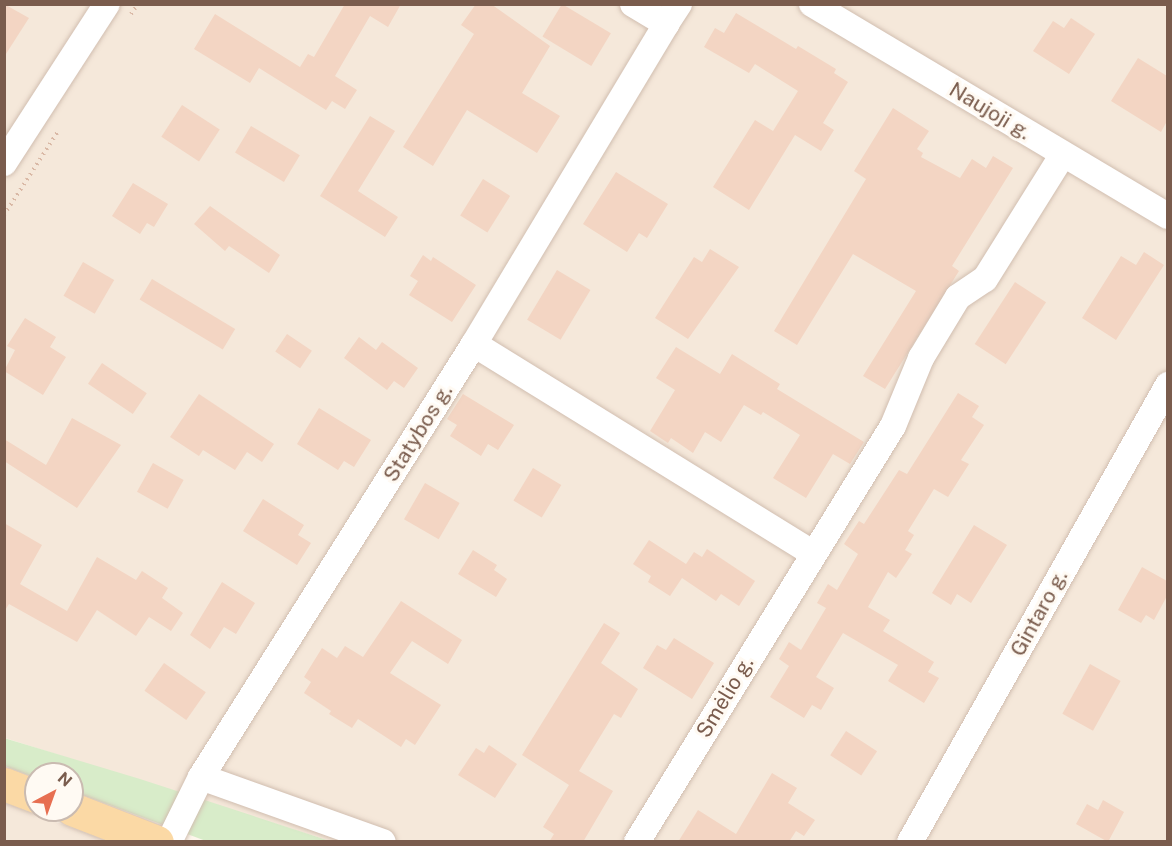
<!DOCTYPE html>
<meta charset="utf-8">
<style>
body{margin:0}
#map{position:relative;width:1172px;height:846px;overflow:hidden;background:#fdf6ec;font-family:"Public Sans",sans-serif}
div>[style]{position:absolute}
[style*='--x']{left:calc(var(--x)*1px);top:calc(var(--y)*1px);width:calc(var(--w)*1px);rotate:calc(var(--a)*1deg)}
.residential>*{inset:0;background:#f5e8da}
.green>*{inset:0;background:#d8ecc9}
.building>*{inset:0;background:#f3d5c3;transform-origin:0 0}
.path>*{height:4px;margin-top:-2px;transform-origin:0;background:repeating-linear-gradient(90deg,#d9b8a5 0 1.5px,transparent 0 6px)}
.roads{filter:drop-shadow(0 0 2px #d1beb0) drop-shadow(0 0 2px #d1beb0)}
.minor>*{height:26px;margin:-13px;padding:0 13px;transform-origin:13px;border-radius:13px;background:#fff}
.primary>*{height:33px;margin:-16.5px;padding:0 16.5px;transform-origin:16.5px;border-radius:16.5px;background:#fbd9a5}
span{translate:-50% -50%;white-space:nowrap;text-align:center;line-height:1.15;-webkit-text-stroke:6px #fffaf3;paint-order:stroke}
.street-label{font-size:21px;color:#7a5c4d}
.frame{position:absolute;inset:0;border:6px solid #7a5c4d;pointer-events:none}
.north{position:absolute;left:24px;top:762px;width:60px;height:60px;box-sizing:border-box;background:#fffaf3;border:2px solid #cabbb1;border-radius:50%;rotate:41deg;font-size:16px;font-weight:700;line-height:24px;text-align:center;color:#7a5c4d}
.north::after{content:'';display:block;margin:auto;width:21px;height:27px;background:#e76f51;clip-path:polygon(50% 0,100% 100%,50% 72%,0 100%)}
</style>
<div id="map">
<div class="residential">
<i style="clip-path:polygon(4px 5px,1167px 5px,1167px 841px,330px 841px,5px 738px)"></i>
<i style="clip-path:polygon(4px 803px,5px 803px,107px 841px,5px 841px)"></i>
</div>
<div class="green">
<i style="clip-path:polygon(4px 738px,140px 779px,330px 841px,206px 841px,72px 791px,72px 774px,36px 774px,36px 778px,5px 766px)"></i>
</div>
<div class="building">
<i style="clip-path:polygon(4px 4px,29px 18px,4px 57px)"></i>
<i style="clip-path:polygon(345px 4px,401px 4px,388px 27px,370px 16px,335px 76px,357px 90px,345px 109px,332px 101px,326px 110px,259px 68px,250px 83px,194px 49px,215px 14px,300px 67px,308px 54px,314px 57px)"></i>
<i style="clip-path:polygon(476px 4px,491px 4px,550px 46px,522px 93px,560px 116px,537px 153px,467px 110px,433px 166px,403px 147px,474px 34px,461px 25px)"></i>
<i style="left:562px;top:4px;width:57px;height:38px;rotate:31deg"></i>
<i style="clip-path:polygon(736px 13px,796px 49px,798px 46px,836px 69px,834px 73px,848px 82px,823px 123px,834px 130px,821px 151px,795px 135px,749px 210px,713px 187px,755px 120px,773px 131px,798px 91px,755px 64px,749px 73px,704px 47px,715px 28px,724px 33px)"></i>
<i style="clip-path:polygon(1071px 18px,1095px 34px,1069px 74px,1033px 51px,1053px 21px,1064px 28px)"></i>
<i style="clip-path:polygon(1138px 58px,1167px 76px,1167px 121px,1161px 132px,1111px 101px)"></i>
<i style="left:182px;top:105px;width:45px;height:38px;rotate:33deg"></i>
<i style="clip-path:polygon(893px 108px,929px 131px,917px 149px,923px 153px,921px 157px,960px 178px,972px 159px,986px 168px,993px 156px,1013px 168px,952px 266px,959px 271px,885px 389px,863px 376px,916px 291px,853px 254px,797px 345px,774px 331px,866px 179px,854px 171px)"></i>
<i style="clip-path:polygon(370px 116px,395px 131px,358px 191px,398px 217px,385px 237px,320px 196px)"></i>
<i style="left:251px;top:126px;width:57px;height:31px;rotate:31deg"></i>
<i style="clip-path:polygon(616px 172px,668px 204px,647px 238px,639px 233px,627px 252px,583px 224px)"></i>
<i style="left:483px;top:179px;width:32px;height:43px;rotate:32deg"></i>
<i style="clip-path:polygon(133px 183px,168px 204px,154px 227px,147px 223px,140px 234px,112px 216px)"></i>
<i style="clip-path:polygon(210px 206px,280px 255px,269px 273px,229px 246px,225px 251px,194px 224px)"></i>
<i style="clip-path:polygon(710px 249px,739px 267px,688px 339px,655px 318px,694px 257px,702px 262px)"></i>
<i style="clip-path:polygon(1144px 252px,1164px 265px,1116px 340px,1082px 318px,1121px 256px,1136px 265px)"></i>
<i style="clip-path:polygon(423px 255px,431px 261px,433px 257px,476px 285px,452px 322px,409px 295px,418px 281px,410px 276px)"></i>
<i style="left:83px;top:262px;width:36px;height:39px;rotate:30deg"></i>
<i style="left:557px;top:270px;width:39px;height:58px;rotate:31deg"></i>
<i style="left:152px;top:279px;width:97px;height:24px;rotate:31deg"></i>
<i style="left:1015px;top:282px;width:37px;height:74px;rotate:33deg"></i>
<i style="clip-path:polygon(25px 318px,56px 337px,50px 347px,66px 357px,43px 395px,4px 371px,15px 350px,7px 346px)"></i>
<i style="left:287px;top:334px;width:30px;height:21px;rotate:34deg"></i>
<i style="clip-path:polygon(359px 337px,376px 350px,382px 342px,418px 368px,404px 388px,394px 381px,387px 390px,344px 358px)"></i>
<i style="clip-path:polygon(676px 347px,720px 374px,732px 354px,780px 384px,777px 389px,864px 442px,850px 464px,833px 454px,806px 498px,773px 478px,800px 435px,763px 412px,761px 415px,744px 405px,721px 442px,705px 432px,693px 453px,671px 438px,668px 443px,650px 431px,675px 390px,656px 378px)"></i>
<i style="left:102px;top:363px;width:54px;height:25px;rotate:34deg"></i>
<i style="clip-path:polygon(958px 393px,979px 406px,972px 417px,984px 425px,961px 460px,969px 464px,948px 497px,934px 489px,908px 531px,914px 535px,905px 550px,912px 554px,896px 578px,888px 572px,868px 607px,890px 620px,883px 631px,934px 662px,928px 672px,939px 678px,924px 703px,888px 681px,898px 665px,843px 633px,816px 677px,834px 688px,821px 710px,812px 705px,804px 718px,770px 697px,789px 666px,779px 659px,789px 642px,801px 650px,826px 608px,817px 603px,828px 584px,837px 590px,858px 554px,844px 544px,859px 521px,864px 524px,899px 470px,907px 474px)"></i>
<i style="clip-path:polygon(199px 394px,274px 444px,262px 462px,247px 452px,235px 470px,203px 450px,199px 456px,170px 437px)"></i>
<i style="clip-path:polygon(463px 394px,514px 425px,498px 450px,488px 444px,481px 456px,450px 436px,457px 425px,447px 419px)"></i>
<i style="clip-path:polygon(319px 408px,371px 440px,354px 467px,344px 461px,338px 470px,297px 444px)"></i>
<i style="clip-path:polygon(72px 418px,121px 445px,77px 508px,4px 461px,4px 439px,46px 465px)"></i>
<i style="left:153px;top:463px;width:35px;height:33px;rotate:29deg"></i>
<i style="left:533px;top:468px;width:33px;height:38px;rotate:31deg"></i>
<i style="left:425px;top:483px;width:40px;height:42px;rotate:30deg"></i>
<i style="clip-path:polygon(263px 499px,304px 525px,298px 535px,311px 543px,297px 565px,243px 531px)"></i>
<i style="clip-path:polygon(4px 523px,42px 545px,20px 584px,67px 611px,97px 557px,136px 580px,142px 571px,168px 588px,162px 598px,183px 613px,171px 631px,149px 617px,136px 636px,97px 610px,77px 642px,9px 604px,4px 612px)"></i>
<i style="clip-path:polygon(974px 525px,1007px 545px,971px 603px,957px 594px,951px 605px,932px 593px)"></i>
<i style="clip-path:polygon(649px 540px,686px 564px,694px 552px,702px 557px,707px 549px,755px 581px,739px 606px,721px 594px,716px 601px,682px 578px,670px 596px,648px 582px,651px 576px,633px 564px)"></i>
<i style="clip-path:polygon(473px 550px,497px 565px,494px 570px,507px 579px,496px 597px,458px 574px)"></i>
<i style="clip-path:polygon(1142px 567px,1167px 581px,1167px 596px,1154px 620px,1146px 615px,1141px 623px,1118px 610px)"></i>
<i style="clip-path:polygon(222px 582px,255px 603px,236px 634px,224px 627px,210px 649px,190px 635px)"></i>
<i style="clip-path:polygon(401px 601px,462px 640px,448px 664px,412px 641px,390px 673px,441px 705px,415px 745px,406px 739px,401px 747px,358px 719px,352px 728px,329px 714px,331px 711px,304px 693px,311px 682px,304px 677px,322px 648px,337px 658px,345px 646px,363px 657px)"></i>
<i style="clip-path:polygon(604px 623px,620px 633px,601px 663px,638px 689px,621px 718px,614px 714px,579px 771px,613px 791px,583px 842px,549px 842px,554px 834px,543px 827px,569px 785px,522px 755px)"></i>
<i style="clip-path:polygon(674px 638px,714px 663px,692px 699px,643px 668px,657px 645px,666px 650px)"></i>
<i style="left:164px;top:663px;width:51px;height:34px;rotate:35deg"></i>
<i style="left:1090px;top:664px;width:35px;height:57px;rotate:29deg"></i>
<i style="left:846px;top:731px;width:37px;height:29px;rotate:33deg"></i>
<i style="clip-path:polygon(489px 745px,517px 764px,495px 798px,458px 775px,476px 748px,484px 753px)"></i>
<i style="clip-path:polygon(772px 773px,797px 788px,788px 803px,815px 820px,804px 836px,796px 831px,789px 842px,678px 842px,698px 810px,736px 834px)"></i>
<i style="clip-path:polygon(1103px 800px,1124px 812px,1108px 842px,1076px 824px,1087px 804px,1098px 810px)"></i>
</div>
<div class="path">
<i style="--x:131;--y:14;--w:12;--a:-55"></i>
<i style="--x:4;--y:215;--w:101;--a:-57.1"></i>
</div>
<div class="roads">
<div class="minor">
<i style="--x:633;--y:4;--w:39;--a:31"></i>
<i style="--x:666;--y:24;--w:24;--a:-57"></i>
<i style="--x:812;--y:4;--w:414;--a:30.8"></i>
<i style="--x:4;--y:163;--w:189;--a:-57.1"></i>
<i style="--x:474;--y:344;--w:398;--a:31.7"></i>
<i style="--x:201;--y:777;--w:193;--a:19.7"></i>
<i style="--x:169;--y:842;--w:72;--a:-63.8"></i>
<i style="--x:201;--y:777;--w:512;--a:-57.77"></i>
<i style="--x:474;--y:344;--w:373;--a:-59"></i>
<i style="--x:637;--y:842;--w:488;--a:-58.4"></i>
<i style="--x:893;--y:426;--w:74;--a:-67.6"></i>
<i style="--x:921;--y:358;--w:71;--a:-58.8"></i>
<i style="--x:958;--y:297;--w:32;--a:-34"></i>
<i style="--x:985;--y:279;--w:147;--a:-58"></i>
<i style="--x:910;--y:842;--w:525;--a:-60.55"></i>
</div>
<div class="primary">
<i style="--x:4;--y:784;--w:34;--a:21"></i>
<i style="--x:72;--y:809;--w:91;--a:21.2"></i>
</div>
</div>
<div class="street-label">
<span style="left:990px;top:111px;rotate:31deg">Naujoji g.</span>
<span style="left:418px;top:433px;rotate:-58deg">Statybos g.</span>
<span style="left:1039px;top:613px;rotate:-61deg">Gintaro g.</span>
<span style="left:725px;top:697px;rotate:-59deg">Smėlio g.</span>
</div>
<div class="frame"></div>
<div class="north">N</div>
</div>
